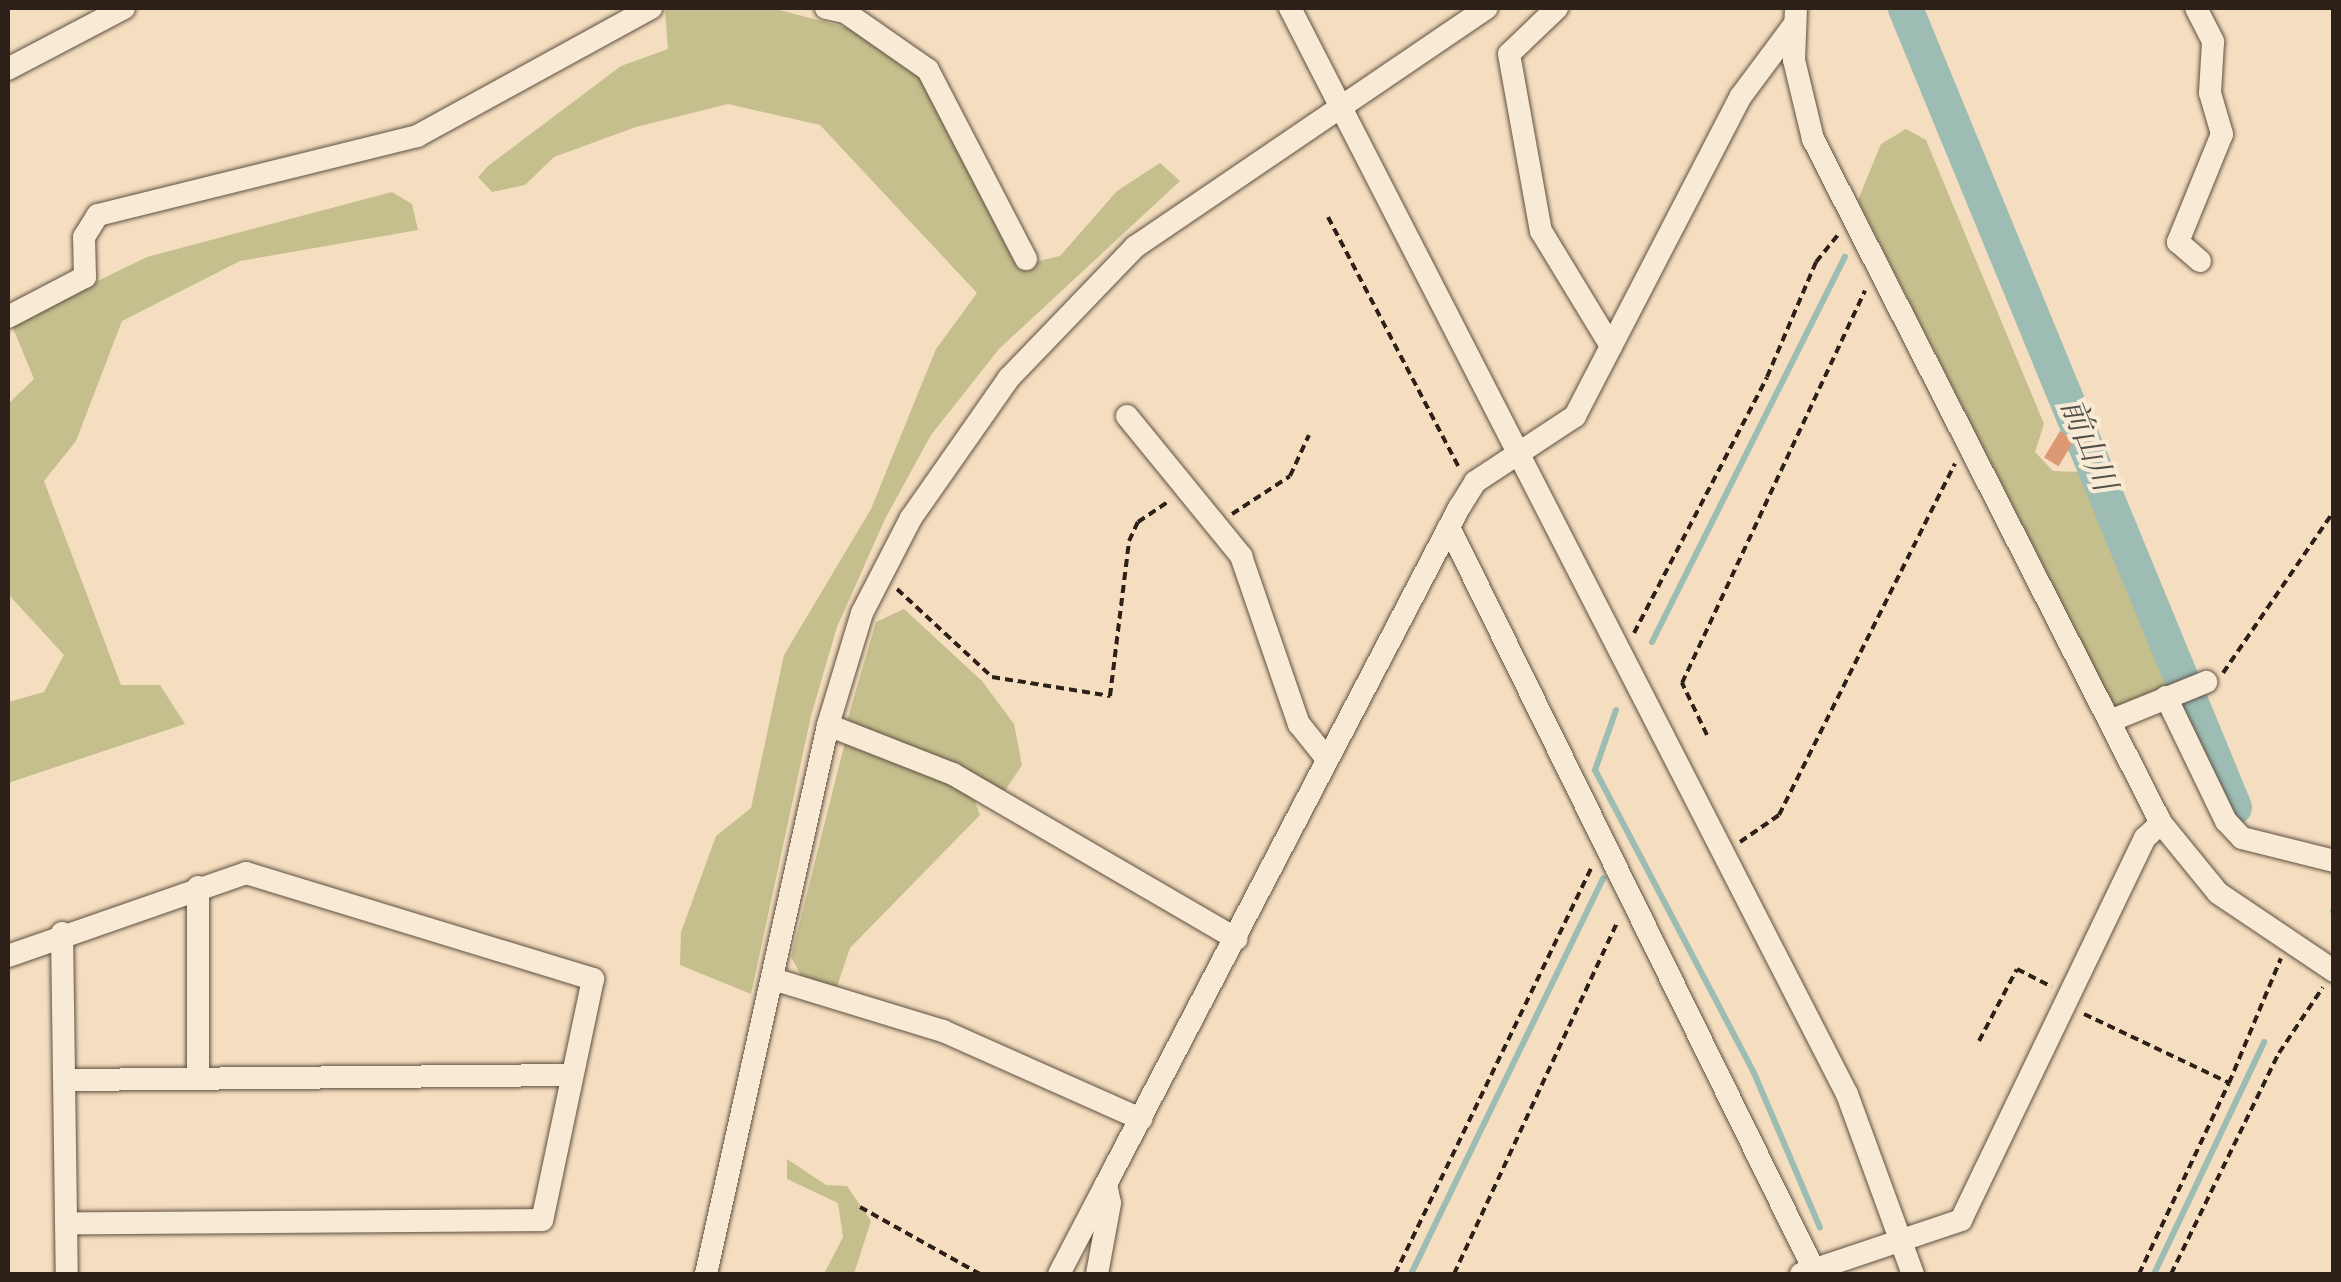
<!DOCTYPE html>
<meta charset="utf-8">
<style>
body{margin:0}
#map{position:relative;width:2341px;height:1282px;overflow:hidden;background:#f5debf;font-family:Cardo,"Noto Serif JP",serif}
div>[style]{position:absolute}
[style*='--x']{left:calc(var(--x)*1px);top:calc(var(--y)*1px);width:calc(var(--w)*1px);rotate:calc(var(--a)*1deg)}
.green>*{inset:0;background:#c4bf8d}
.stream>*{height:6px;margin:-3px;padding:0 3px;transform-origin:3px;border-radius:3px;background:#9cbcb4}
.river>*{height:35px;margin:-17.5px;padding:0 17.5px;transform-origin:17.5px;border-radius:17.5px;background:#9cbcb4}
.building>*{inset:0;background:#dd9974;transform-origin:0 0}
.path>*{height:4px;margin-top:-2px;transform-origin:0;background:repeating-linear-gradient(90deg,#2c2018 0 8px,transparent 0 13px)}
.roads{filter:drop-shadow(0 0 2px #5e5042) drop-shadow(0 0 2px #5e5042)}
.minor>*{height:22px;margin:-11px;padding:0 11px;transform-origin:11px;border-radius:11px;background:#f8ead5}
span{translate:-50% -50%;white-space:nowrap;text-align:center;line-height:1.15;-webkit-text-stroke:8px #f8ead5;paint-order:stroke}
.water-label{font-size:32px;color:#4e4f47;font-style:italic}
.frame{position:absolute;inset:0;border:10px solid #2c2018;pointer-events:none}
</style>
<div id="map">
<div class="green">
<i style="clip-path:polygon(672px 8px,772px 8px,863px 32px,921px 69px,1021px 265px,1060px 256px,1117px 191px,1160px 163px,1180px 181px,999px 349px,931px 435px,885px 519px,837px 627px,811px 716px,751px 994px,680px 965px,681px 932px,716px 836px,751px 808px,784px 655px,871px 509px,936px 349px,977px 293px,820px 125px,728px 104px,636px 127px,554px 157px,525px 185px,492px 192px,478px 177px,488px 166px,621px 66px,668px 49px,665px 11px)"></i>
<i style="clip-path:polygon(1906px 129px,1926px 140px,2044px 424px,2035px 452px,2053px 471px,2080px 472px,2175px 682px,2122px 708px,2114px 706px,1858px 200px,1881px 144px)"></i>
<i style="clip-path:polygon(392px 192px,412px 204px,418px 230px,240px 261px,122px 321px,76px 441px,44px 481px,121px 685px,160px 685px,185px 724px,8px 783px,8px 702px,44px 692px,64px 655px,8px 594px,8px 404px,34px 379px,11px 323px,147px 257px)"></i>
<i style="clip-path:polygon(904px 609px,982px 681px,1014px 724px,1022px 765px,1003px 794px,847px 721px,876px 622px)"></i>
<i style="clip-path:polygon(847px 734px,970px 789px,980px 815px,850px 948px,834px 995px,801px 975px,791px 957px)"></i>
<i style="clip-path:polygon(787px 1159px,826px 1185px,847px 1186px,871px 1221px,854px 1274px,824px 1274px,843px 1237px,838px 1203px,787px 1179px)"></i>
</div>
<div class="stream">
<i style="--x:1933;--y:98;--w:16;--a:-60"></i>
<i style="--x:1652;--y:642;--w:431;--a:-63.4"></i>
<i style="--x:1616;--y:710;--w:64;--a:109.3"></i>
<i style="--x:1595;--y:770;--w:342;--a:62.3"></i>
<i style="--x:1754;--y:1073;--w:168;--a:66.9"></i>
<i style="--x:2333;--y:911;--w:1;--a:0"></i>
<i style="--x:1411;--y:1274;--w:440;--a:-64.1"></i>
<i style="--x:2154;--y:1274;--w:257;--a:-64.6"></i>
</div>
<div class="river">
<i style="--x:1905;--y:8;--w:864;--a:67.62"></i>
</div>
<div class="building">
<i style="left:2060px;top:431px;width:17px;height:31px;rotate:31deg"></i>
</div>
<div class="path">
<i style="--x:1328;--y:217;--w:285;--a:62.4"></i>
<i style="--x:1232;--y:514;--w:69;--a:-33.2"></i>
<i style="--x:1290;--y:476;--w:45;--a:-65.1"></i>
<i style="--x:897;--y:589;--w:129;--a:42.8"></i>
<i style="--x:992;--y:677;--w:120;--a:9.1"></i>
<i style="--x:1110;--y:696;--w:156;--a:-83"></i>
<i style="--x:1129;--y:541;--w:21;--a:-65"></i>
<i style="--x:1138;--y:522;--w:36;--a:-34"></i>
<i style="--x:1634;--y:633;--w:288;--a:-62.5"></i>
<i style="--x:1767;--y:377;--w:125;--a:-66.9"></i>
<i style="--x:1816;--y:262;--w:36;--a:-51"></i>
<i style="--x:2223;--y:673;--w:196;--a:-55.6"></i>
<i style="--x:1707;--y:735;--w:58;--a:-115.7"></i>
<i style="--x:1682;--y:683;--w:433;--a:-65"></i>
<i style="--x:1740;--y:842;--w:47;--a:-34.7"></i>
<i style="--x:1779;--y:815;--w:393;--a:-63.4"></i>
<i style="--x:2084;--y:1014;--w:161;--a:25.4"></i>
<i style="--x:2229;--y:1083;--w:135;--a:-67.4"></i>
<i style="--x:1979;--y:1041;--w:81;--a:-62.2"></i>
<i style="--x:2017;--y:969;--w:39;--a:27"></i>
<i style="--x:860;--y:1207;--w:137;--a:29.2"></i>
<i style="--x:1395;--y:1274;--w:453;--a:-64.2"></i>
<i style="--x:1454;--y:1274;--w:389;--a:-65.1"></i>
<i style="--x:2139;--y:1274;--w:211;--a:-64.8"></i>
<i style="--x:2171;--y:1274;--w:246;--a:-64"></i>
<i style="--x:2279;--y:1053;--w:79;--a:-56.3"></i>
</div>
<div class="roads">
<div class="minor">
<i style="--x:826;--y:8;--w:19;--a:12"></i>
<i style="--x:845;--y:12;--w:101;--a:34.9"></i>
<i style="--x:928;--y:70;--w:213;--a:62.6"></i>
<i style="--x:1290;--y:8;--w:1221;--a:62.85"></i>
<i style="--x:1847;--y:1094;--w:192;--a:69.9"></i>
<i style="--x:1557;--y:8;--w:66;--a:136.2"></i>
<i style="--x:1509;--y:54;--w:180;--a:79.8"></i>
<i style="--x:1541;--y:231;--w:135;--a:58.7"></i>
<i style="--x:1796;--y:8;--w:52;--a:92.2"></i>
<i style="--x:1794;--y:60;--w:81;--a:76.5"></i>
<i style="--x:1813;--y:139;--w:767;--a:63.03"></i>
<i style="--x:2161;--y:823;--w:90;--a:50.8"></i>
<i style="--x:2218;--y:893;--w:140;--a:33.9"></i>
<i style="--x:2196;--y:8;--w:38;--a:63"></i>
<i style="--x:2213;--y:42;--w:51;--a:93.4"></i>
<i style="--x:2210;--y:93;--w:43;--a:73.7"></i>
<i style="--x:2222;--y:134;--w:117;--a:112.2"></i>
<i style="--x:2178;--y:242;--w:29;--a:41"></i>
<i style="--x:8;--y:69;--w:131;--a:-27.7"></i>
<i style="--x:8;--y:317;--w:87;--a:-27.5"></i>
<i style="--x:85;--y:277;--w:40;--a:-91.4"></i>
<i style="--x:84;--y:237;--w:26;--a:-58"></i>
<i style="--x:98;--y:215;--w:329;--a:-13.9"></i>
<i style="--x:417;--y:136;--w:267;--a:-28.7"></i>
<i style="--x:1127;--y:416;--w:181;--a:50.8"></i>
<i style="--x:1241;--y:556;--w:178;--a:71"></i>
<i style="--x:1299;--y:724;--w:45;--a:51.3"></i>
<i style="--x:1449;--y:527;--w:826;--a:63.84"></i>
<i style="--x:2166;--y:697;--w:138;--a:64.2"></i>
<i style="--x:2226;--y:821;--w:23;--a:47"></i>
<i style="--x:2242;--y:838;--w:95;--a:14"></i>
<i style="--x:2110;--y:721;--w:104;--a:-22.1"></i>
<i style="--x:828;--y:725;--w:134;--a:21.4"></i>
<i style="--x:953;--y:774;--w:328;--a:30.2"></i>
<i style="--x:198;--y:887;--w:192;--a:90"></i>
<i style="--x:62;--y:933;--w:341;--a:89.2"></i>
<i style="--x:8;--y:956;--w:252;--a:-19.2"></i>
<i style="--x:246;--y:873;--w:363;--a:17"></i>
<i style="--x:593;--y:979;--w:246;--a:101.9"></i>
<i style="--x:542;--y:1220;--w:475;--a:179.6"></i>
<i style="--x:776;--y:980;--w:175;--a:17"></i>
<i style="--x:943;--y:1031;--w:217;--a:24"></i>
<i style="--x:70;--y:1080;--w:501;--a:-0.57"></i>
<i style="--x:706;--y:1274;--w:562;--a:-77.47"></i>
<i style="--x:828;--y:725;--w:117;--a:-73.1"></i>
<i style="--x:862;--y:613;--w:107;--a:-62.7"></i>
<i style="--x:911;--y:518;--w:171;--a:-55"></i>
<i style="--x:1009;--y:378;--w:182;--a:-46.1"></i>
<i style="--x:1135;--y:247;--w:425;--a:-34.2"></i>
<i style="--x:1059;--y:1274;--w:102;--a:-62.4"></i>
<i style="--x:1097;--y:1274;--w:72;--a:-79.6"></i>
<i style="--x:1110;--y:1203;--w:19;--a:-102"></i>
<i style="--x:1106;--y:1184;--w:763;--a:-62.43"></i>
<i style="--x:1459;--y:508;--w:31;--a:-58"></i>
<i style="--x:1475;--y:482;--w:120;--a:-33.4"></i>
<i style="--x:1575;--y:416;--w:360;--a:-62.6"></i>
<i style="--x:1741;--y:96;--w:89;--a:-53.3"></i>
<i style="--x:1801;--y:1274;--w:169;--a:-18.6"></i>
<i style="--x:1961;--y:1220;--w:424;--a:-64.3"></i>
<i style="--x:2145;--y:838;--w:22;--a:-43"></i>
</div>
</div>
<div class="water-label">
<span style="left:2088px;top:445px;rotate:68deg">前山川</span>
</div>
<div class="frame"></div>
</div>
